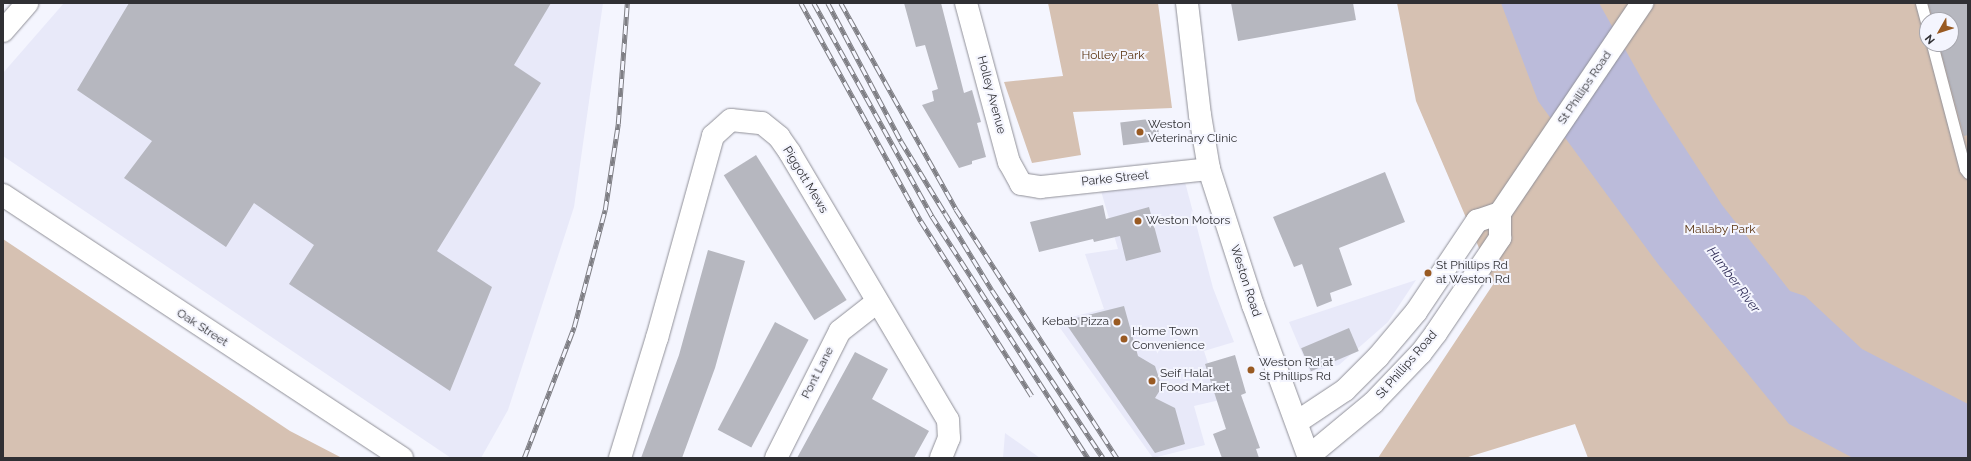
<!DOCTYPE html>
<style>
body{margin:0}
#map{position:relative;width:1971px;height:461px;overflow:hidden;background:#f4f5fe;font-family:Raleway,sans-serif}
div>[style]{position:absolute}
[style*='--x']{left:calc(var(--x)*1px);top:calc(var(--y)*1px);width:calc(var(--w)*1px);rotate:calc(var(--a)*1deg)}
.built>*{inset:0;background:#e8e9f9}
.green>*{inset:0;background:#d6c1b2}
.water>*{inset:0;background:#bbbbda}
.building>*{inset:0;background:#b6b7bf;transform-origin:0 0}
.roads{filter:drop-shadow(0 0 1px #909098) drop-shadow(0 0 1px #909098)}
.service>*{height:11px;margin:-5.5px;padding:0 5.5px;transform-origin:5.5px;border-radius:5.5px;background:#fff}
.minor>*{height:22px;margin:-11px;padding:0 11px;transform-origin:11px;border-radius:11px;background:#fff}
.tertiary>*{height:22px;margin:-11px;padding:0 11px;transform-origin:11px;border-radius:11px;background:#fff}
.secondary>*{height:22px;margin:-11px;padding:0 11px;transform-origin:11px;border-radius:11px;background:#fff}
.rail>*{height:4.5px;margin-top:-2.25px;transform-origin:0;background:repeating-linear-gradient(90deg,#f4f5fe 0 9px,#7e7e84 0 18px);box-sizing:border-box;border-block:1px solid #7e7e84}
.dots>*{width:11px;height:11px;translate:-50% -50%;box-sizing:border-box;border:2px solid #f4f5fe;border-radius:50%}
span{translate:-50% -50%;white-space:nowrap;text-align:center;line-height:1.15;-webkit-text-stroke:4px #f4f5fe;paint-order:stroke}
.park-label{font-size:12px;color:#5a3310}
.street-label{font-size:12px;color:#303034}
.poi-label{font-size:12px;color:#303034}
.left{translate:0 -50%;text-align:left}
.right{translate:-100% -50%;text-align:right}
.water-label{font-size:13px;color:#312e58;font-style:italic}
.frame{position:absolute;inset:0;border:4px solid #303034;pointer-events:none}
.north{position:absolute;left:1919px;top:12px;width:40px;height:40px;box-sizing:border-box;background:#f4f5fe;border:1px solid #a6a6ad;border-radius:50%;rotate:231deg;font-size:11px;font-weight:700;line-height:16px;text-align:center;color:#303034}
.north::after{content:'';display:block;margin:auto;width:14px;height:18px;background:#995a22;clip-path:polygon(50% 0,100% 100%,50% 72%,0 100%)}
</style>
<div id="map">
<div class="built">
<i style="clip-path:polygon(64px 3px,603px 3px,574px 207px,508px 410px,481px 458px,451px 458px,3px 156px,3px 73px)"></i>
<i style="clip-path:polygon(1185px 182px,1213px 288px,1234px 342px,1204px 351px,1220px 400px,1194px 406px,1205px 445px,1153px 458px,1055px 321px,1104px 309px,1085px 254px,1118px 249px,1101px 191px)"></i>
<i style="clip-path:polygon(1416px 280px,1388px 322px,1339px 365px,1310px 372px,1289px 322px)"></i>
<i style="clip-path:polygon(1005px 433px,1040px 458px,1003px 458px)"></i>
</div>
<div class="green">
<i style="clip-path:polygon(1048px 3px,1158px 3px,1172px 108px,1073px 112px,1081px 155px,1032px 163px,1004px 82px,1063px 76px)"></i>
<i style="clip-path:polygon(evenodd,1397px 3px,1968px 3px,1968px 458px,1588px 458px,1575px 424px,1465px 458px,1378px 458px,1494px 283px,1416px 101px,1397px 3px,1927px 20px,1951px 20px,1951px 44px,1927px 44px,1927px 20px)"></i>
<i style="clip-path:polygon(3px 239px,290px 431px,342px 458px,3px 458px)"></i>
</div>
<div class="water">
<i style="clip-path:polygon(1501px 3px,1599px 3px,1653px 99px,1722px 205px,1790px 291px,1805px 296px,1862px 349px,1968px 404px,1968px 458px,1853px 458px,1789px 424px,1658px 264px,1538px 101px)"></i>
</div>
<div class="building">
<i style="clip-path:polygon(129px 3px,551px 3px,514px 65px,541px 83px,437px 251px,492px 287px,450px 391px,289px 284px,314px 245px,254px 203px,226px 247px,124px 178px,152px 141px,77px 90px)"></i>
<i style="clip-path:polygon(904px 3px,941px 3px,964px 93px,972px 90px,981px 122px,977px 123px,986px 157px,972px 161px,972px 164px,959px 168px,922px 105px,934px 101px,932px 91px,938px 89px,925px 45px,916px 47px)"></i>
<i style="clip-path:polygon(1231px 3px,1353px 3px,1356px 20px,1238px 41px)"></i>
<i style="clip-path:polygon(1928px 3px,1968px 3px,1968px 135px,1964px 136px,1939px 44px,1951px 44px,1951px 20px,1933px 20px)"></i>
<i style="left:1157px;top:118px;width:23px;height:37px;rotate:83deg"></i>
<i style="left:756px;top:155px;width:171px;height:38px;rotate:58deg"></i>
<i style="clip-path:polygon(1385px 172px,1405px 222px,1339px 248px,1352px 285px,1330px 293px,1332px 301px,1317px 307px,1302px 264px,1294px 267px,1273px 217px)"></i>
<i style="clip-path:polygon(1103px 205px,1106px 219px,1149px 207px,1161px 252px,1126px 261px,1120px 236px,1094px 242px,1093px 239px,1039px 252px,1030px 222px)"></i>
<i style="clip-path:polygon(708px 250px,745px 261px,715px 368px,682px 458px,641px 458px,679px 355px)"></i>
<i style="clip-path:polygon(1124px 306px,1138px 356px,1155px 366px,1162px 387px,1155px 398px,1175px 408px,1185px 444px,1155px 453px,1064px 321px)"></i>
<i style="left:775px;top:322px;width:38px;height:122px;rotate:28deg"></i>
<i style="left:1349px;top:328px;width:25px;height:52px;rotate:67deg"></i>
<i style="clip-path:polygon(855px 352px,888px 369px,872px 399px,929px 431px,914px 458px,797px 458px)"></i>
<i style="clip-path:polygon(1235px 355px,1246px 393px,1241px 395px,1260px 448px,1256px 449px,1259px 458px,1222px 458px,1213px 434px,1226px 429px,1205px 364px)"></i>
</div>
<div class="roads">
<div class="service">
<i style="--x:1921;--y:3;--w:23;--a:75"></i>
<i style="--x:1932;--y:44;--w:129;--a:75.2"></i>
<i style="--x:1965;--y:169;--w:5;--a:53"></i>
</div>
<div class="minor">
<i style="--x:966;--y:3;--w:165;--a:74.9"></i>
<i style="--x:1009;--y:162;--w:25;--a:61"></i>
<i style="--x:1021;--y:184;--w:20;--a:9"></i>
<i style="--x:1041;--y:187;--w:169;--a:-6.1"></i>
<i style="--x:3;--y:31;--w:37;--a:-49"></i>
<i style="--x:620;--y:458;--w:126;--a:-72.9"></i>
<i style="--x:657;--y:338;--w:210;--a:-74.5"></i>
<i style="--x:713;--y:136;--w:24;--a:-42"></i>
<i style="--x:731;--y:120;--w:31;--a:6"></i>
<i style="--x:762;--y:123;--w:22;--a:39"></i>
<i style="--x:779;--y:137;--w:19;--a:55"></i>
<i style="--x:790;--y:153;--w:310;--a:59.4"></i>
<i style="--x:948;--y:420;--w:18;--a:87"></i>
<i style="--x:949;--y:438;--w:22;--a:112"></i>
<i style="--x:776;--y:458;--w:142;--a:-63.3"></i>
<i style="--x:840;--y:331;--w:47;--a:-38.1"></i>
</div>
<div class="tertiary">
<i style="--x:3;--y:195;--w:478;--a:33.4"></i>
</div>
<div class="secondary">
<i style="--x:1187;--y:3;--w:113;--a:83.4"></i>
<i style="--x:1200;--y:115;--w:55;--a:80.5"></i>
<i style="--x:1209;--y:169;--w:143;--a:72.1"></i>
<i style="--x:1253;--y:305;--w:163;--a:69.9"></i>
<i style="--x:1297;--y:422;--w:58;--a:-33.7"></i>
<i style="--x:1345;--y:390;--w:47;--a:-45"></i>
<i style="--x:1378;--y:357;--w:59;--a:-49.8"></i>
<i style="--x:1416;--y:312;--w:110;--a:-56.2"></i>
<i style="--x:1477;--y:221;--w:24;--a:-19"></i>
<i style="--x:1309;--y:456;--w:83;--a:-39.6"></i>
<i style="--x:1373;--y:403;--w:69;--a:-46.2"></i>
<i style="--x:1421;--y:353;--w:25;--a:-53"></i>
<i style="--x:1436;--y:333;--w:115;--a:-56"></i>
<i style="--x:1500;--y:238;--w:25;--a:-90"></i>
<i style="--x:1500;--y:213;--w:254;--a:-55.9"></i>
</div>
</div>
<div class="rail">
<i style="--x:801;--y:3;--w:249;--a:61.2"></i>
<i style="--x:921;--y:221;--w:207;--a:57.6"></i>
<i style="--x:814;--y:3;--w:244;--a:61"></i>
<i style="--x:932;--y:216;--w:288;--a:57.2"></i>
<i style="--x:828;--y:3;--w:156;--a:62.1"></i>
<i style="--x:901;--y:141;--w:84;--a:58.6"></i>
<i style="--x:945;--y:213;--w:90;--a:58.6"></i>
<i style="--x:992;--y:290;--w:201;--a:56.5"></i>
<i style="--x:841;--y:3;--w:236;--a:60.8"></i>
<i style="--x:956;--y:209;--w:297;--a:57.1"></i>
<i style="--x:524;--y:458;--w:140;--a:-69.1"></i>
<i style="--x:574;--y:327;--w:121;--a:-75.2"></i>
<i style="--x:605;--y:210;--w:87;--a:-81.4"></i>
<i style="--x:618;--y:124;--w:121;--a:-85.7"></i>
</div>
<div class="dots">
<i style="left:1140px;top:132px;background:#995a22"></i>
<i style="left:1138px;top:221px;background:#995a22"></i>
<i style="left:1428px;top:273px;background:#995a22"></i>
<i style="left:1117px;top:322px;background:#995a22"></i>
<i style="left:1124px;top:339px;background:#995a22"></i>
<i style="left:1251px;top:370px;background:#995a22"></i>
<i style="left:1152px;top:381px;background:#995a22"></i>
</div>
<div class="park-label">
<span style="left:1113px;top:56px">Holley Park</span>
<span style="left:1720px;top:230px">Mallaby Park</span>
</div>
<div class="street-label">
<span style="left:1585px;top:88px;rotate:-56deg">St Phillips Road</span>
<span style="left:991px;top:95px;rotate:75deg">Holley Avenue</span>
<span style="left:1115px;top:179px;rotate:-6deg">Parke Street</span>
<span style="left:805px;top:180px;rotate:59deg">Piggott Mews</span>
<span style="left:1245px;top:281px;rotate:72deg">Weston Road</span>
<span style="left:202px;top:328px;rotate:33deg">Oak Street</span>
<span style="left:1407px;top:365px;rotate:-49deg">St Phillips Road</span>
<span style="left:818px;top:373px;rotate:-63deg">Pont Lane</span>
</div>
<div class="poi-label">
<span class="left" style="left:1148px;top:132px">Weston<br>Veterinary Clinic</span>
<span class="left" style="left:1146px;top:221px">Weston Motors</span>
<span class="left" style="left:1436px;top:273px">St Phillips Rd<br>at Weston Rd</span>
<span class="right" style="left:1109px;top:322px">Kebab Pizza</span>
<span class="left" style="left:1132px;top:339px">Home Town<br>Convenience</span>
<span class="left" style="left:1259px;top:370px">Weston Rd at<br>St Phillips Rd</span>
<span class="left" style="left:1160px;top:381px">Seif Halal<br>Food Market</span>
</div>
<div class="water-label">
<span style="left:1733px;top:280px;rotate:53deg">Humber River</span>
</div>
<div class="frame"></div>
<div class="north">N</div>
</div>
